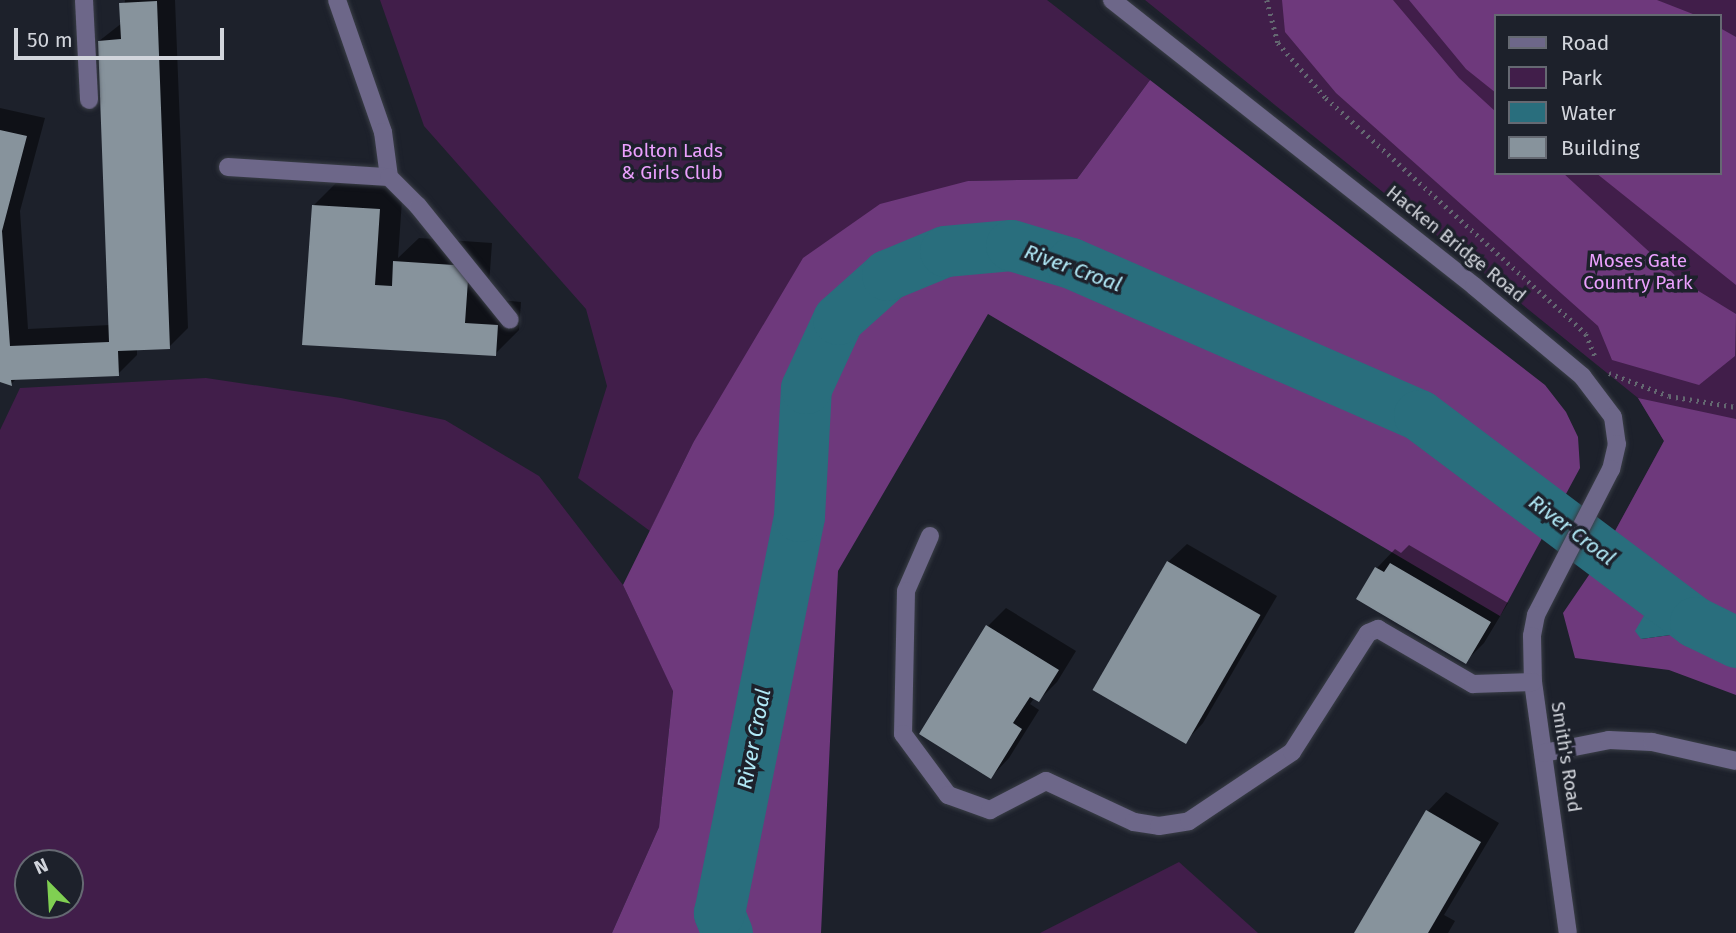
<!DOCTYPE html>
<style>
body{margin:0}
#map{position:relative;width:1736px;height:933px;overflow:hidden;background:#1d212b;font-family:"Fira Sans",sans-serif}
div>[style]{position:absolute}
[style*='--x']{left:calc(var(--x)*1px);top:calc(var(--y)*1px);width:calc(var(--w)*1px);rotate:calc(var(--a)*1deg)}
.green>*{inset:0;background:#411e4a}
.forest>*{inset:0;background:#6e397c}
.water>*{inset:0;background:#296e7d}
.shadow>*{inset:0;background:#0007}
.river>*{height:51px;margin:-25.5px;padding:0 25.5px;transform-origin:25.5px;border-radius:25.5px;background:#296e7d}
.building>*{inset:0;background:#87939c;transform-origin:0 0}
.path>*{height:4.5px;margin-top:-2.25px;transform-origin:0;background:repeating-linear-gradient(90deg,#646871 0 2px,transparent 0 7px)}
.roads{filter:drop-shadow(0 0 2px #3a3e47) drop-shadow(0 0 2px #3a3e47)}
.minor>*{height:18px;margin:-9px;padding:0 9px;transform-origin:9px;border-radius:9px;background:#6d6789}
span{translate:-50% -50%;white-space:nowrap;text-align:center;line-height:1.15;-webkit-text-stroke:7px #1d212b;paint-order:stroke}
.park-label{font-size:19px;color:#eba0fe}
.street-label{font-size:19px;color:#d2d5dc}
.water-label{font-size:21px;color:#b1e9f7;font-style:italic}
.legend{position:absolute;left:1494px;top:14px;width:228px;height:161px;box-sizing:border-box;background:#1d212b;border:2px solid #656972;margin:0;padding:9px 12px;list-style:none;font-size:21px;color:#d2d5dc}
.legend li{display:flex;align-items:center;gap:14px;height:35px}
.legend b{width:35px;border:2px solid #656972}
.north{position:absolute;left:14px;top:849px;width:70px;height:70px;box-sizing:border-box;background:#1d212b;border:2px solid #656972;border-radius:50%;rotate:336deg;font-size:19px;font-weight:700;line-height:28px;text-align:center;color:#d2d5dc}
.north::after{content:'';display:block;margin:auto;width:24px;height:32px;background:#80d052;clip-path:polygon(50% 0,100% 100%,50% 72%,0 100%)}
.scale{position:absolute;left:14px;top:28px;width:210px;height:32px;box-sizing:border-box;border:4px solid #d2d5dc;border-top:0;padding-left:9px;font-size:21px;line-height:24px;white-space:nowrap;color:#d2d5dc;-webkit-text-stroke:5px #1d212b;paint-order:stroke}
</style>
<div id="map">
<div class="green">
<i style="clip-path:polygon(380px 0,1047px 0,1150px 80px,1077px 179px,968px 181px,693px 443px,650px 531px,578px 478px,607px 386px,586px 309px,424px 126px)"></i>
<i style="clip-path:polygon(evenodd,1145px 0,1736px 0,1736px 619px,1615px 531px,1664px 441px,1638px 398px,1145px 0,1496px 16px,1720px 16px,1720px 173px,1496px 173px,1496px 16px)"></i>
<i style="clip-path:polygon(evenodd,206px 378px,341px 398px,445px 420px,539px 476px,623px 585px,673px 690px,659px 827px,612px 933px,0 933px,0 430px,20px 388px,206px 378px,28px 863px,70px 863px,70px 905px,28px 905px,28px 863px)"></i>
<i style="clip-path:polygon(1179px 862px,1258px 933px,1040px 933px)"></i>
</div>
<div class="forest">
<i style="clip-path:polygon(1282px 0,1393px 0,1459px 78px,1496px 112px,1496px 173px,1563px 173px,1679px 279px,1736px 314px,1735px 356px,1699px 385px,1612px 360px,1598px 326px,1336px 93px,1285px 32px)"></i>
<i style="clip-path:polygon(1409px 0,1657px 0,1698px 16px,1496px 16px,1496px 93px,1466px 69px)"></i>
<i style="clip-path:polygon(1720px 28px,1736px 37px,1736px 285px,1596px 173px,1720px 173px)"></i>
<i style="clip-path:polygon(1150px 80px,1545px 385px,1566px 412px,1578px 437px,1580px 468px,1500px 616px,988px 314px,838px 571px,821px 933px,612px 933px,659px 827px,673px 691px,623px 585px,693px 443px,803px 258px,880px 204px,968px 181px,1077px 179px)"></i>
<i style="clip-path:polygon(1638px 398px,1736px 419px,1736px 619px,1706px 608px,1615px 531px,1664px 441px)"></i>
<i style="clip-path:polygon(1591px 572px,1646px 614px,1641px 639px,1685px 633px,1736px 658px,1736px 695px,1669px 670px,1575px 658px,1563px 613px)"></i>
</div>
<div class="water">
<i style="clip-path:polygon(1615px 531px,1706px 608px,1736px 619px,1736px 658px,1685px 633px,1641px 639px,1635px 631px,1645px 614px,1591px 572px)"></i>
</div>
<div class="shadow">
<i style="clip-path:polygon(125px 0,175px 0,188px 328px,169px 347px,137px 348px,137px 355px,118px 374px,17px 378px,11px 384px,0 381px,0 108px,45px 118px,20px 211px,28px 329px,110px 325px,99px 41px,122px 23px)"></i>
<i style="clip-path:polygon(338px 181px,403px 186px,398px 258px,419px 238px,492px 243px,488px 299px,521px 302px,519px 330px,495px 354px,304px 343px,314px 205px)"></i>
<i style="clip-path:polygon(1187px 544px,1277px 596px,1203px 723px,1185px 742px,1168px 562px)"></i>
<i style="clip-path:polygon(1409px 545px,1508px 603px,1484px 643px,1466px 661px,1359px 599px,1377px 568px,1395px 549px,1401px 553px)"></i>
<i style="clip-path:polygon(1006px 608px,1076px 651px,1057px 682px,1039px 700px,1035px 697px,1030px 704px,1039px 710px,1009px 758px,991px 777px,987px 627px)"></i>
<i style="clip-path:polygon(1446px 792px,1499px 823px,1444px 915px,1455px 921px,1448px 933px,1356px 933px,1428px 811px)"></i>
</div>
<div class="river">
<i style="--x:727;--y:933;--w:22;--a:-112"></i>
<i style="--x:719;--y:913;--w:405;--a:-78.6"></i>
<i style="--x:799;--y:516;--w:128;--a:-86.9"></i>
<i style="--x:806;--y:388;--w:76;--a:-65.1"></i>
<i style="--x:838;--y:319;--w:66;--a:-41.9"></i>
<i style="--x:887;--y:275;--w:63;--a:-22.5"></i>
<i style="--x:945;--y:251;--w:66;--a:-5.2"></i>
<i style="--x:1011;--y:245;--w:63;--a:16.7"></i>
<i style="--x:1071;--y:263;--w:380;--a:23.6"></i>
<i style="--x:1419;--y:415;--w:345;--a:36.9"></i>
<i style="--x:1695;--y:622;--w:46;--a:26"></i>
</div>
<div class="building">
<i style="clip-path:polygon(157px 1px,170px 349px,118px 351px,119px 376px,11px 380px,12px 386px,0 382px,0 130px,27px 136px,2px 231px,10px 346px,109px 342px,98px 41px,121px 39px,119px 3px)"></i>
<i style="clip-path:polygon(312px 205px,380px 209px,375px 285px,392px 286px,393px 261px,469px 266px,465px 323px,498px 325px,496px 356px,302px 345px)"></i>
<i style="left:1167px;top:561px;width:108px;height:149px;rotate:30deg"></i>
<i style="clip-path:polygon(1390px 563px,1491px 622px,1466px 664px,1356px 599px,1375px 567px,1384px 572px)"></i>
<i style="clip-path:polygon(986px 625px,1059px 670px,1039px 702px,1030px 697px,1013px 723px,1022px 729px,991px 779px,919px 734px)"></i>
<i style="clip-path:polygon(1426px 810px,1481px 842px,1428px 933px,1354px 933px)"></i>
</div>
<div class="path">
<i style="--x:1267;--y:0;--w:44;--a:75.7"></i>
<i style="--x:1278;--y:43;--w:73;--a:48.9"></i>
<i style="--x:1326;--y:98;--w:351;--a:42.2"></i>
<i style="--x:1586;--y:334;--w:24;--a:68"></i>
<i style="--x:1609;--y:373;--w:64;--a:21"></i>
<i style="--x:1669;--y:396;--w:68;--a:9.3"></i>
</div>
<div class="roads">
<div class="minor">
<i style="--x:84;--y:0;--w:100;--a:87.1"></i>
<i style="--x:337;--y:0;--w:140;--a:70.8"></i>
<i style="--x:383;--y:132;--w:45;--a:82.4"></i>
<i style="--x:1112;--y:0;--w:461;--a:38.3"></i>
<i style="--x:1474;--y:286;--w:141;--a:39.8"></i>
<i style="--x:1582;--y:376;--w:51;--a:52.9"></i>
<i style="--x:1613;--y:417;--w:27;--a:82"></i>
<i style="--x:1617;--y:444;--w:26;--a:103"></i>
<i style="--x:1611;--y:469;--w:164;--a:117.2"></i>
<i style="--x:1536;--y:615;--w:21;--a:101"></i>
<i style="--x:1532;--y:636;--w:46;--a:88.8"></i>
<i style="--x:1533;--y:682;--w:253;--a:82.1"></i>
<i style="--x:228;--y:167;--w:161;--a:3.6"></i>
<i style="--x:389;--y:177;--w:41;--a:45"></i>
<i style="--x:418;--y:206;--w:146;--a:51.1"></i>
<i style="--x:930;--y:536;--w:60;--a:113.6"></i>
<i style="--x:906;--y:591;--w:143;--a:91.2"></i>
<i style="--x:903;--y:734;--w:76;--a:53.6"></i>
<i style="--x:948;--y:795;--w:45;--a:19.7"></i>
<i style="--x:990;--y:810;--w:63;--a:-27.4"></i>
<i style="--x:1046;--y:781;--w:97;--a:25"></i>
<i style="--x:1134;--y:822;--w:25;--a:9"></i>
<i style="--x:1159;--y:826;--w:30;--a:-9"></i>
<i style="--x:1189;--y:821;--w:124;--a:-33.8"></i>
<i style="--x:1292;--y:752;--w:141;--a:-57.4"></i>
<i style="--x:1368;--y:633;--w:11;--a:-22"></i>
<i style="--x:1378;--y:629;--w:110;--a:30.1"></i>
<i style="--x:1473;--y:684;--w:60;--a:-1.9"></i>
<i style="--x:1544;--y:753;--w:66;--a:-11.3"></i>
<i style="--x:1609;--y:740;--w:43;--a:2.7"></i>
<i style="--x:1652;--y:742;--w:86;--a:12.7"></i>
</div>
</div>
<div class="park-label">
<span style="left:672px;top:162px">Bolton Lads<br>&amp; Girls Club</span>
<span style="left:1638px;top:272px">Moses Gate<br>Country Park</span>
</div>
<div class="street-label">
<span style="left:1456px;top:244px;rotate:39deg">Hacken Bridge Road</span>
<span style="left:1566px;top:757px;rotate:81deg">Smith's Road</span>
</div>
<div class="water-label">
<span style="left:1073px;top:268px;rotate:20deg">River Croal</span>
<span style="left:1572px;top:530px;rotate:37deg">River Croal</span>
<span style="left:754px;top:739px;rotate:-79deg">River Croal</span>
</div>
<ul class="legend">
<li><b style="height:9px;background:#6d6789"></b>Road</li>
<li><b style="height:19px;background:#411e4a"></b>Park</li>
<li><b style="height:19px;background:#296e7d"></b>Water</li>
<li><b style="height:19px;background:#87939c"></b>Building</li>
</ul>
<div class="north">N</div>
<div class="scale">50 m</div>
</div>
